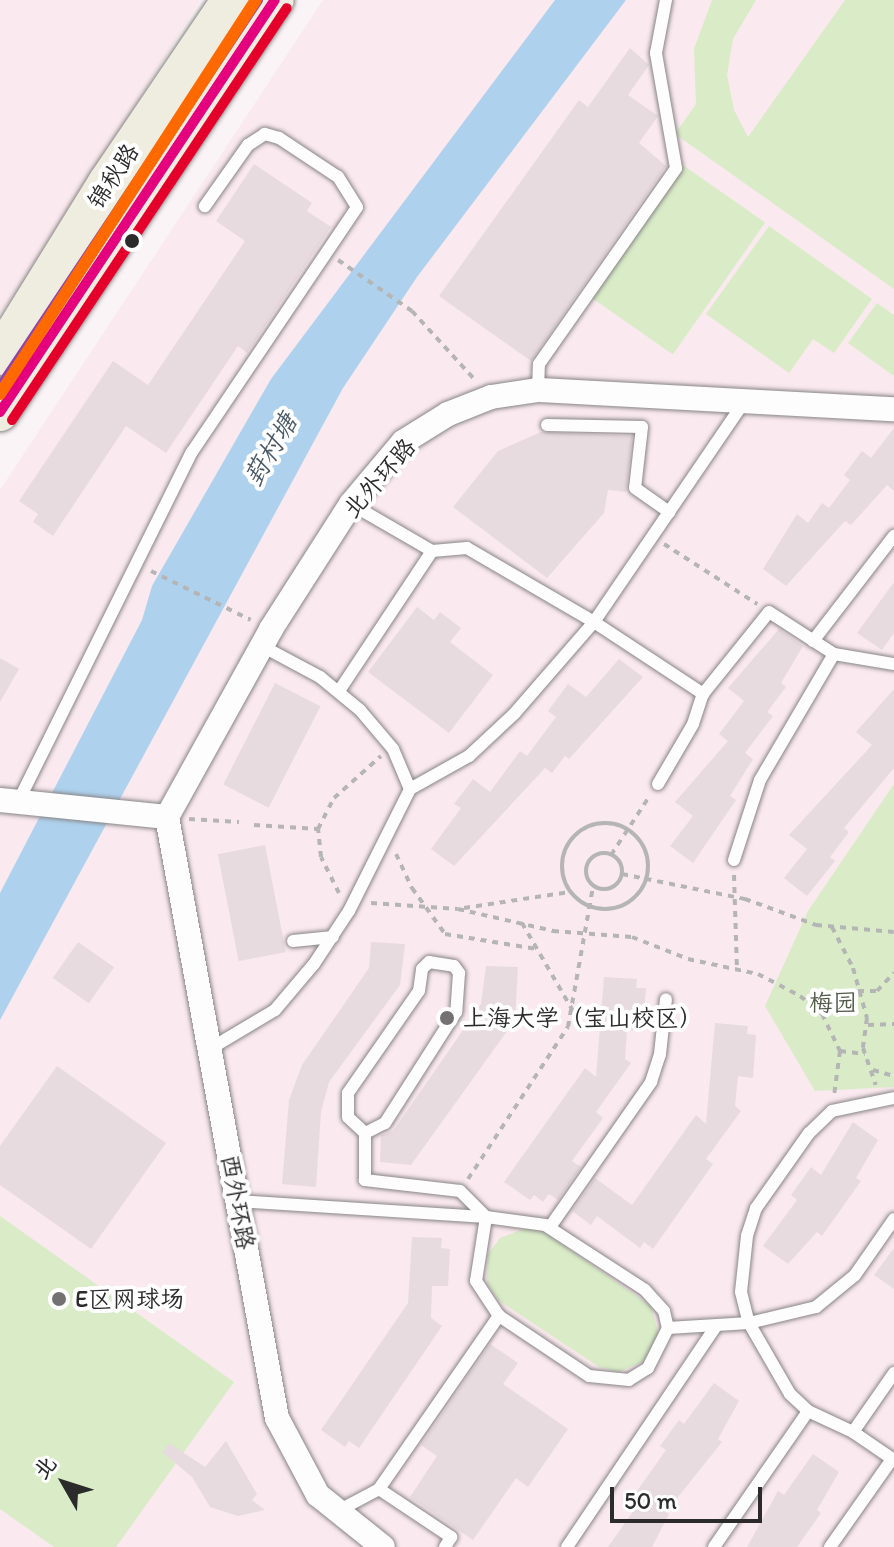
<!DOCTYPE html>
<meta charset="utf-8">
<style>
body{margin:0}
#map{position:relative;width:894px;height:1547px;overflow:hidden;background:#faf4f6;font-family:Itim,"LXGW WenKai TC",sans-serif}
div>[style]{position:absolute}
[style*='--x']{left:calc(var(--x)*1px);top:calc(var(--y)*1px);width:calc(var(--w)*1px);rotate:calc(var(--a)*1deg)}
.built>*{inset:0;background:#fae9ee}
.green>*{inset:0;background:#d9ecc7;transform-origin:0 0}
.water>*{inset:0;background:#aed2ee}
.building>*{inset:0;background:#e8dbdf;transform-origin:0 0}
.path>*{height:4px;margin-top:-2px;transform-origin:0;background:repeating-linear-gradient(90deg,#b6b5b5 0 6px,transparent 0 12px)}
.path>.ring{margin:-2px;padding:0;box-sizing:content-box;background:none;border:4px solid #b6b5b5;border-radius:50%}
.roads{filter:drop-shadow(0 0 2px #888586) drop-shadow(0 0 2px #888586)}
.service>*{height:12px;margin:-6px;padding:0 6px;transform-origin:6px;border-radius:6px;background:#fefdfe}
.minor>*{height:24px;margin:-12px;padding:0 12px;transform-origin:12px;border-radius:12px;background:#fefdfe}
.primary>*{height:38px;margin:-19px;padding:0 19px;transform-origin:19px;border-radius:19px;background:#efece0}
.bus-1>*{height:10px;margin:-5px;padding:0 5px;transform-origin:5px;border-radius:5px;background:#e5007d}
.bus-2>*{height:10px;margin:-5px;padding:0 5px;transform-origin:5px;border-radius:5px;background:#e4002b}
.bus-3>*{height:10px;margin:-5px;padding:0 5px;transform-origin:5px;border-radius:5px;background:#8e44ad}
.metro-1>*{height:12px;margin:-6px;padding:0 6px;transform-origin:6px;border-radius:6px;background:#ff6900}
.dots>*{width:22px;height:22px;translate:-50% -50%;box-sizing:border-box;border:4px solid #fff;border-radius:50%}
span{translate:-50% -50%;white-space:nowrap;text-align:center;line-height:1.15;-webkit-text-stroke:8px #fff;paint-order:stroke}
.street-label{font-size:24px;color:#2b2b2b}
.park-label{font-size:24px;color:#505a48}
.poi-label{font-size:24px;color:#2b2b2b}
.left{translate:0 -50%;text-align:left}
.water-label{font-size:26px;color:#485965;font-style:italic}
.north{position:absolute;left:24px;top:1443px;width:80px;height:80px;-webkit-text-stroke:6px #fff;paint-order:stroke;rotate:309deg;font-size:22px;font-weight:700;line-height:32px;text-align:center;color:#2b2b2b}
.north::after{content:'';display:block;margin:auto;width:28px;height:36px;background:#2b2b2b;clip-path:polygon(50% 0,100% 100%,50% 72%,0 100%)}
.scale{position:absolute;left:610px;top:1487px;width:152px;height:36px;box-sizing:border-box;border:4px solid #2b2b2b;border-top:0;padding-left:10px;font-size:24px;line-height:28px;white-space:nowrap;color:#2b2b2b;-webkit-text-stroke:6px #fff;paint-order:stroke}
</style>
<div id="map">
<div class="built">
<i style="clip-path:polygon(0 0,200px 0,32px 274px,0 313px)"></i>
<i style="clip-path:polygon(323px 0,894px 0,894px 1547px,0 1547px,0 490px)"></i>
</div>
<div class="green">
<i style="clip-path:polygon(712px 0,756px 0,733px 39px,727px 75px,734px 110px,748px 137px,845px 0,894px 0,894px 289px,675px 134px,696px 104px,694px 49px)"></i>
<i style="left:680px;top:163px;width:104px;height:161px;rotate:35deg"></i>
<i style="clip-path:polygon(769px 226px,872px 299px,834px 353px,813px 339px,789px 373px,706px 314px)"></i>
<i style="clip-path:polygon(877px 303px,894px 315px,894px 376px,848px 343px)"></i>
<i style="clip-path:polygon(894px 784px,894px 1087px,815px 1091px,765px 1006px,808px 911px)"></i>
<i style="clip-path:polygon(0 1216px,234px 1382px,116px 1547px,54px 1547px,0 1509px)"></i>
<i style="clip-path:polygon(526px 1228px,544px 1232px,651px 1306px,659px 1335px,645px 1361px,618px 1372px,599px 1367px,498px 1300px,487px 1283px,488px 1254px,500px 1238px)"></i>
</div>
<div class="water">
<i style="clip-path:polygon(555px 0,626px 0,417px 277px,343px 388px,0 1020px,0 893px,142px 620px,152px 586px,271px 379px)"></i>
</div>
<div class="building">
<i style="clip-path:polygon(630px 48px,649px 65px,628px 95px,658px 116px,639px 143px,666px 166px,531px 361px,439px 296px,579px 100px,588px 107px)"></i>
<i style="clip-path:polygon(254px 164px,312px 203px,307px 211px,331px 227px,247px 353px,238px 346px,166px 453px,126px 426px,53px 536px,33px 522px,38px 514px,19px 501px,113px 361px,148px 385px,245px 241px,216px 221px)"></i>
<i style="clip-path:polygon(894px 428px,894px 491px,887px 485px,851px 525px,845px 521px,786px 586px,763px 569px,797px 514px,808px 523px,822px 503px,829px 508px,850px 480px,844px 475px,862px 451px,871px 458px)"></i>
<i style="clip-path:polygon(541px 432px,632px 436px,626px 492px,608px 490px,604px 513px,547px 578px,453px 507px,498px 451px)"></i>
<i style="clip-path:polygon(894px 582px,894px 633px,882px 650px,857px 633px)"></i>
<i style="clip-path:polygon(417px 607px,434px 620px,440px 612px,461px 628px,450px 642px,493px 675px,449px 733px,368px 672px)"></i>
<i style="clip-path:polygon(779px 629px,803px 646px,781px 683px,786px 687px,767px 712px,773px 716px,745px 753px,753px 759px,730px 796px,736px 800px,693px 863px,670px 846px,693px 816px,675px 802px,728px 741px,719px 734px,744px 701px,728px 688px)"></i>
<i style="clip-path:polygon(0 658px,19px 669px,0 702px)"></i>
<i style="clip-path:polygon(619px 659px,643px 677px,569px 759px,565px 756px,552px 773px,545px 768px,454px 866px,431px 849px,461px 808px,454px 804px,473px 779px,490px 792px,520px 751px,527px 756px,556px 717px,548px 711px,568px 684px,586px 697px)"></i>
<i style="left:275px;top:683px;width:51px;height:114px;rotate:27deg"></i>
<i style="clip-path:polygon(894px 689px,894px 768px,844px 828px,849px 832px,830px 857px,835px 861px,807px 896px,784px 878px,807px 849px,789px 835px,872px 745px,856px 732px)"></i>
<i style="left:265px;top:845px;width:109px;height:48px;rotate:79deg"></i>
<i style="left:78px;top:942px;width:44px;height:44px;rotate:35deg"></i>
<i style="clip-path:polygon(371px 942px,405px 944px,400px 985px,329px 1082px,321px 1112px,316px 1187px,282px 1184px,289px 1100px,302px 1065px,369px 968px)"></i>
<i style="clip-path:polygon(486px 966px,518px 967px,515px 1020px,411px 1165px,380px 1162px,381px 1135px,393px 1131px,481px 1004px)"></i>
<i style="clip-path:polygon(604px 977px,637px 979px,636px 988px,646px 988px,642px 1031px,627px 1030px,625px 1059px,631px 1063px,596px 1112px,603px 1118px,572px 1161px,581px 1167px,558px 1200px,549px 1194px,543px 1202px,534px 1195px,530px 1200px,504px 1182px,585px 1068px,596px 1077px)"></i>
<i style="clip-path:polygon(715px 1023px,748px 1026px,747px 1034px,756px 1035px,753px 1078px,738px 1076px,735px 1106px,741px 1111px,706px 1159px,713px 1164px,653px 1249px,644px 1242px,640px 1248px,597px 1216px,591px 1225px,572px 1211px,595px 1178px,632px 1205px,696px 1115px,706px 1124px)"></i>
<i style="clip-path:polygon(57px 1066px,166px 1143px,91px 1249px,0 1185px,0 1146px)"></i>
<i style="clip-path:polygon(853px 1122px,878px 1140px,856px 1178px,861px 1181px,822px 1236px,817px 1232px,788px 1264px,763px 1246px,797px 1200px,791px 1195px,811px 1167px,821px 1175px)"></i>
<i style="clip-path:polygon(412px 1237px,442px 1238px,441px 1248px,450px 1249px,448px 1286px,432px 1286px,431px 1318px,442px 1326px,359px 1448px,349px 1441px,345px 1447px,321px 1430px,408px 1303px)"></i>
<i style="clip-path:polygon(894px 1248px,894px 1289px,874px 1275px)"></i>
<i style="clip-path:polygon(490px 1344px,518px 1363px,503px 1384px,568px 1429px,528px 1487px,516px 1478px,473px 1540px,410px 1497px,437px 1456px,421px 1445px)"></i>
<i style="clip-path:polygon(714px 1383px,739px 1401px,718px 1439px,722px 1442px,666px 1512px,669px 1514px,652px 1547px,608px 1547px,644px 1496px,637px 1491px,666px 1450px,660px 1446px,679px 1420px,684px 1424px)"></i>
<i style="clip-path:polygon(226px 1441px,257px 1494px,252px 1500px,265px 1510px,238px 1516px,210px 1507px,192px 1477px,162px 1452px,169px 1443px,205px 1467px)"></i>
<i style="clip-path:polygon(813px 1454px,839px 1472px,817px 1510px,821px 1513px,797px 1547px,747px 1547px,778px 1491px,784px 1495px)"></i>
</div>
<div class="path">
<i style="--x:338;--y:260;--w:90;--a:34.6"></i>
<i style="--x:412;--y:311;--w:93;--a:47.6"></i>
<i style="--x:664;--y:544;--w:111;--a:32.8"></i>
<i style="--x:151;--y:571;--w:111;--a:26.1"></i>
<i style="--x:189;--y:819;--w:50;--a:3.4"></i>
<i class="ring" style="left:562px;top:823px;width:82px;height:82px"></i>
<i style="--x:254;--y:825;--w:64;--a:3.6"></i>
<i class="ring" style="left:586px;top:853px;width:32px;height:32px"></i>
<i style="--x:396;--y:854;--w:38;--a:65"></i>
<i style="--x:412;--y:888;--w:57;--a:54.3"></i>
<i style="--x:445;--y:934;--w:93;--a:9.3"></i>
<i style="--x:611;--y:855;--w:69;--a:-56.8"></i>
<i style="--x:622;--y:874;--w:126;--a:11.5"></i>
<i style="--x:745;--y:899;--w:76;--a:20.1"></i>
<i style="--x:816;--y:925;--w:78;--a:5.1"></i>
<i style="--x:734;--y:875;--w:93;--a:88.2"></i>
<i style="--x:339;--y:893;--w:40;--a:-116.6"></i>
<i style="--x:321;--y:857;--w:28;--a:-96"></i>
<i style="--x:318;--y:829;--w:35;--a:-63"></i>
<i style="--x:334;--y:798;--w:63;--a:-41.8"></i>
<i style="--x:371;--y:903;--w:87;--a:3.9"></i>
<i style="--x:458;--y:909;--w:98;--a:13"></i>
<i style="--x:553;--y:931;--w:79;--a:4.3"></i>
<i style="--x:632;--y:937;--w:60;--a:21.4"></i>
<i style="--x:688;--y:959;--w:72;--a:12.1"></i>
<i style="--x:758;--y:974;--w:47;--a:27.6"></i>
<i style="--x:800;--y:996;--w:28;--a:39"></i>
<i style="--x:822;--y:1014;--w:41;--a:64.1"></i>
<i style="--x:840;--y:1051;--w:45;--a:97.6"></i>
<i style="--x:464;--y:908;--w:107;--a:-8.6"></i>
<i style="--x:522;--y:923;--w:102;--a:59.9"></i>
<i style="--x:832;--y:927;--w:46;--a:62.9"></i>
<i style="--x:853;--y:968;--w:52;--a:74.4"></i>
<i style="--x:867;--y:1018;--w:30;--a:98"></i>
<i style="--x:863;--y:1048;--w:39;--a:71"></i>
<i style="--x:858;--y:991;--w:19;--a:0"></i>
<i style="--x:877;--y:991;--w:25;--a:-47"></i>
<i style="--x:868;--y:1025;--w:26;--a:-2"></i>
<i style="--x:840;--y:1051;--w:25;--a:7"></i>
<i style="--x:873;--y:1070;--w:22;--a:16"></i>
<i style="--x:468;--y:1179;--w:182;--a:-56.7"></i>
<i style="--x:568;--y:1027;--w:143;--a:-79.9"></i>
</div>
<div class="roads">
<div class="service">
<i style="--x:538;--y:390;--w:26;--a:-88"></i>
<i style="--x:539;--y:364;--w:239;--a:-55"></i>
<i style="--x:676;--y:168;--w:117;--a:-99.9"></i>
<i style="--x:656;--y:53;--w:54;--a:-79.3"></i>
<i style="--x:547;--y:425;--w:95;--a:1.2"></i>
<i style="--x:642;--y:427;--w:61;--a:96.5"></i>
<i style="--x:635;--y:488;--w:42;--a:35.2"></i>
<i style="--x:351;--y:504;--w:94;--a:30.1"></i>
<i style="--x:432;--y:551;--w:35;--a:-5"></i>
<i style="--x:467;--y:548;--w:147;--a:30.2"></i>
<i style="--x:594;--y:622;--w:131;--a:33.4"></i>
<i style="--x:813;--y:641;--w:133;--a:-52.4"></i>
<i style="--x:262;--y:646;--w:66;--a:28.1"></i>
<i style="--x:320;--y:677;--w:52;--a:39.5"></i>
<i style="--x:360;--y:710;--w:51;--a:49.8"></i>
<i style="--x:393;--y:749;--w:43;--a:67"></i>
<i style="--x:339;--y:691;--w:168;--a:-56.4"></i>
<i style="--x:658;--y:784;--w:69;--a:-59.7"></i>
<i style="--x:693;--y:724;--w:32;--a:-72"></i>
<i style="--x:703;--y:694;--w:105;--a:-51.2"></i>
<i style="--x:769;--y:612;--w:77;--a:32.9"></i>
<i style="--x:834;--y:654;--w:61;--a:9.5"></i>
<i style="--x:18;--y:802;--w:391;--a:-63.6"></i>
<i style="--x:192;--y:452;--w:295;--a:-56"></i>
<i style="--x:357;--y:207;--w:36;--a:-122"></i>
<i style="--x:338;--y:177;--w:71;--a:-146.5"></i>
<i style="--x:279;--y:138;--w:15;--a:-164"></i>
<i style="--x:265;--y:134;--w:20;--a:147"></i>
<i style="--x:248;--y:145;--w:75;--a:125.2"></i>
<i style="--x:734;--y:860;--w:84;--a:-72"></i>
<i style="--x:760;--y:780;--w:146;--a:-59.6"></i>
<i style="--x:293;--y:941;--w:40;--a:-5.7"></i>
<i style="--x:429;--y:962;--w:25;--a:9"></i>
<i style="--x:454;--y:966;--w:9;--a:54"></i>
<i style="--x:459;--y:973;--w:39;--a:94"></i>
<i style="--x:456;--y:1012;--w:132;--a:122.6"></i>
<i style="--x:385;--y:1123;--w:22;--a:153"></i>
<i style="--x:365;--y:1133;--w:23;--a:-137"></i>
<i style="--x:348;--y:1117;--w:24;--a:-90"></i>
<i style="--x:348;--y:1093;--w:124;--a:-55.2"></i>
<i style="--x:419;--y:991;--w:22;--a:-82"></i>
<i style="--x:422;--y:969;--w:10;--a:-45"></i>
<i style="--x:213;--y:1047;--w:72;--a:-30.8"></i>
<i style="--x:275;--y:1010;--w:60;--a:-49.7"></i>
<i style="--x:314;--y:964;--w:64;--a:-56.6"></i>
<i style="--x:349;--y:911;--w:136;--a:-63.4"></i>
<i style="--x:410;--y:789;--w:68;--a:-29.2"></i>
<i style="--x:469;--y:756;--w:62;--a:-43"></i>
<i style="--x:514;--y:714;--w:122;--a:-49"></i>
<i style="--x:594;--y:622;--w:268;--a:-55.7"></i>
<i style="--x:894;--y:1098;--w:63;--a:168.2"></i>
<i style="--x:832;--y:1111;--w:32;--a:136"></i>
<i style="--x:809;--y:1133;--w:92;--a:125.2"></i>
<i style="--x:756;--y:1208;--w:29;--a:108"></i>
<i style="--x:747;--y:1236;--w:56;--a:96.1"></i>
<i style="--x:741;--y:1292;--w:32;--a:76"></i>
<i style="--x:749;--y:1323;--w:82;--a:60"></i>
<i style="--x:790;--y:1394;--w:25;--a:43"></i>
<i style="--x:808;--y:1411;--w:50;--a:25"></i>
<i style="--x:853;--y:1432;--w:50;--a:34.3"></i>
<i style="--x:237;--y:1201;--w:250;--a:3.7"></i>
<i style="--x:486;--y:1217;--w:60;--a:7.7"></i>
<i style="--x:545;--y:1225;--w:119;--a:33"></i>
<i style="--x:645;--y:1290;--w:28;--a:48"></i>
<i style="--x:664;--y:1311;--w:17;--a:77"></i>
<i style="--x:668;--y:1328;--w:45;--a:116.6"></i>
<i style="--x:648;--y:1368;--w:22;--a:148"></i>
<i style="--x:629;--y:1380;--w:40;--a:-174.3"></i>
<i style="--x:589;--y:1376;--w:108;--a:-146.3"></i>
<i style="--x:499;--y:1316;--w:42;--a:-123.3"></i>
<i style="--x:476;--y:1281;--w:65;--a:-81.1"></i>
<i style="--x:486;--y:1217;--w:37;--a:-135"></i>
<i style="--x:460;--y:1191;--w:96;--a:-173.4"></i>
<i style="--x:365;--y:1180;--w:47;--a:-90"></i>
<i style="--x:550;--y:1227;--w:177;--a:-55.1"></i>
<i style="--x:651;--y:1082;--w:29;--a:-72"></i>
<i style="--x:660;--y:1054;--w:55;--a:-83.8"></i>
<i style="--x:668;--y:1328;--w:81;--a:-3.5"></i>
<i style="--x:749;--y:1323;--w:69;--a:-13.4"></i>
<i style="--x:816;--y:1307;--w:50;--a:-39.4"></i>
<i style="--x:855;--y:1275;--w:68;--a:-55.1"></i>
<i style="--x:853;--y:1432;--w:72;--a:-55.2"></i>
<i style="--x:379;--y:1489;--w:87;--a:33.7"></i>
<i style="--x:451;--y:1537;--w:12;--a:121"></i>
<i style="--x:336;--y:1512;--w:49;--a:-28.1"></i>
<i style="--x:379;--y:1489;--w:211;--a:-55.3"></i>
<i style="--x:567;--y:1547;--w:267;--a:-56"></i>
<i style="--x:714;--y:1547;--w:165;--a:-55.3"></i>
<i style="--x:830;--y:1547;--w:108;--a:-54.8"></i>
</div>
<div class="minor">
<i style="--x:0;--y:800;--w:168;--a:5.8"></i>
<i style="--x:167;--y:817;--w:215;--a:-61"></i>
<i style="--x:271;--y:629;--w:148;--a:-57.4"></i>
<i style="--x:351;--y:504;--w:81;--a:-50"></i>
<i style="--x:403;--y:442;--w:53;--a:-31.9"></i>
<i style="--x:448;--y:414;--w:46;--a:-21.6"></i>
<i style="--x:491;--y:397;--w:48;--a:-8.5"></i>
<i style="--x:538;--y:390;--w:357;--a:3.1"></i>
<i style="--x:167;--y:817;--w:611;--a:79.63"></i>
<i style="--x:277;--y:1418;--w:87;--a:62"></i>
<i style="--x:318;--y:1495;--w:83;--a:38.7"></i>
</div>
<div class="primary">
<i style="--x:0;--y:356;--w:203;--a:-58.3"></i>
<i style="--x:107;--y:183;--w:221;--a:-55.9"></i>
<i style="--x:0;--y:412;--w:495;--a:-56.3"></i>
</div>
</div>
<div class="bus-1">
<i style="--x:0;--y:412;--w:495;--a:-56.3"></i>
</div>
<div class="bus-2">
<i style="--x:12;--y:420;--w:495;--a:-56.3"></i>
</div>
<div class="bus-3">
<i style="--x:0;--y:387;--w:465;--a:-56.3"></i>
</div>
<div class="metro-1">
<i style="--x:0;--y:394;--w:470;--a:-57"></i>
</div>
<div class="dots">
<i style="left:132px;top:241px;background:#2b2b2b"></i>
<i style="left:447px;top:1018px;background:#737172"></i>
<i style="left:59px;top:1299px;background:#737172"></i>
</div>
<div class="street-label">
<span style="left:113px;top:176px;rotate:-57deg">锦秋路</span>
<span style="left:379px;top:478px;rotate:-49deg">北外环路</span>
<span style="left:238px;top:1202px;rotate:80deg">西外环路</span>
</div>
<div class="park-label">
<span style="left:833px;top:1003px">梅园</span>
</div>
<div class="poi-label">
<span class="left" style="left:463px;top:1018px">上海大学（宝山校区）</span>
<span class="left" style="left:75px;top:1299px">E区网球场</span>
</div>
<div class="water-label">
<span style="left:271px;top:450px;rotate:-59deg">葑村塘</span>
</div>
<div class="north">北</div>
<div class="scale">50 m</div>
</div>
